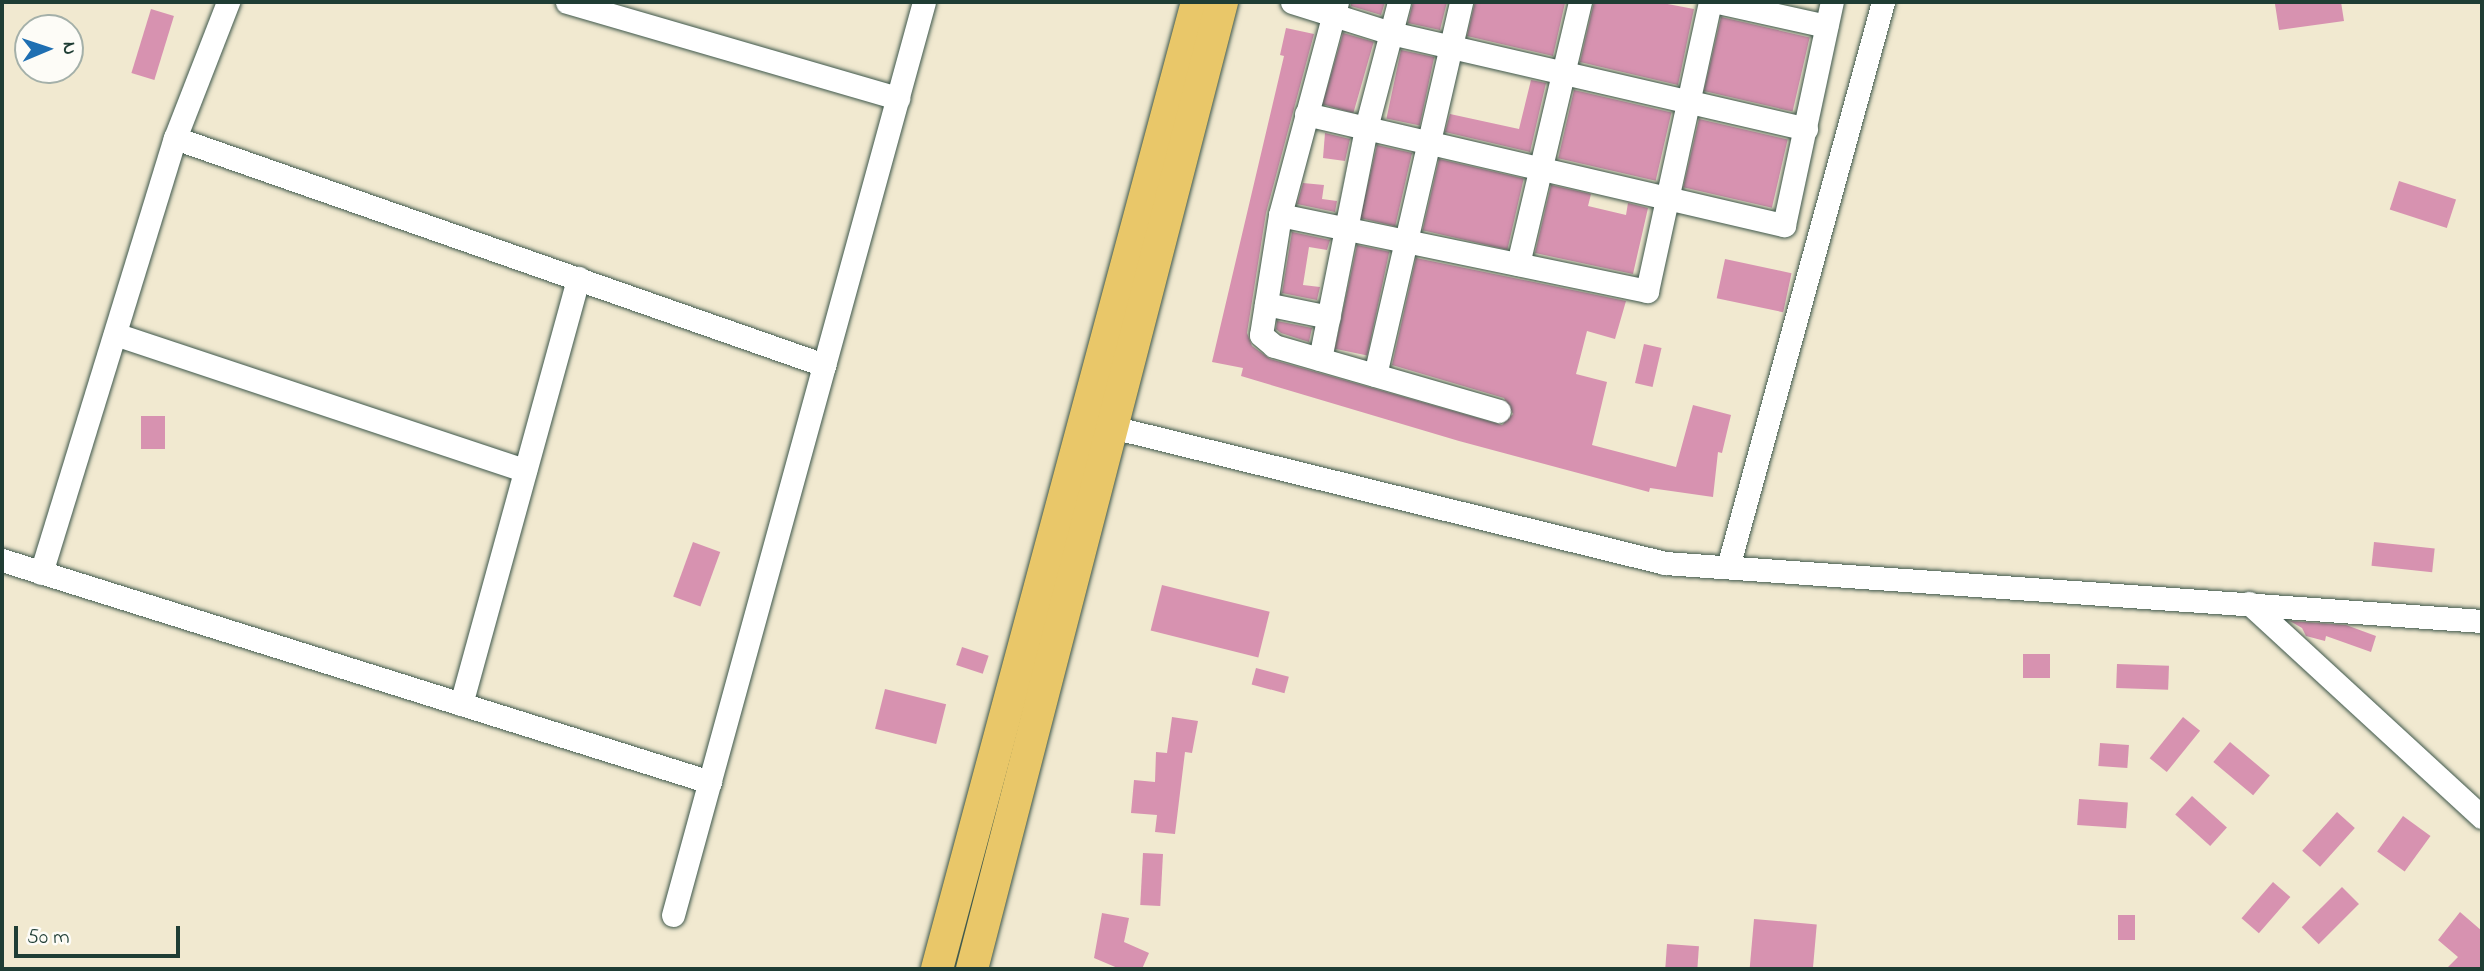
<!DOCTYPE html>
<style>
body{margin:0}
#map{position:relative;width:2484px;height:971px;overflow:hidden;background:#f1e9d0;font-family:"Indie Flower",sans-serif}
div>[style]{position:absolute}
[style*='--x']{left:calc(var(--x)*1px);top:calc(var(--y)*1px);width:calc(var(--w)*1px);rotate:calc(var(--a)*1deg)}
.building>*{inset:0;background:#d792b0;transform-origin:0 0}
.roads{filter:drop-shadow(0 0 2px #3e574b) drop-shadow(0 0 2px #3e574b)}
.minor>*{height:23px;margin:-11.5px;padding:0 11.5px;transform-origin:11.5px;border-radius:11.5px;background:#fff}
.highway>*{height:32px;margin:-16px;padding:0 16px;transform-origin:16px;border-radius:16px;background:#e9c769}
span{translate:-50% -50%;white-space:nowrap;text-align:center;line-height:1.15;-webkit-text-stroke:5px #fdfcf7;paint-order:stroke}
.frame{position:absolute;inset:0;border:4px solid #1f3d34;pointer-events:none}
.north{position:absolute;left:14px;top:14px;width:70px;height:70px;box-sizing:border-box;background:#fdfcf7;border:2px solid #a4b0a9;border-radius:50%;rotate:88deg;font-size:19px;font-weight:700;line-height:28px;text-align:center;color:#1f3d34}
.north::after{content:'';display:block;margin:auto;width:24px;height:32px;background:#1f6fb2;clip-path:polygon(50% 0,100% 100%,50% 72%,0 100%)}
.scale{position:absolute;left:14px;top:926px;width:166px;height:32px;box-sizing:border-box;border:4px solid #1f3d34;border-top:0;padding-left:9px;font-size:21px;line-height:24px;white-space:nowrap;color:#1f3d34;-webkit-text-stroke:5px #fdfcf7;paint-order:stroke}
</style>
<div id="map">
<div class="building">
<i style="clip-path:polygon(1351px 2px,1385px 2px,1381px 15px,1351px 6px)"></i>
<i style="clip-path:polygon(1413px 2px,1447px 2px,1440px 30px,1408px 23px)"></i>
<i style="clip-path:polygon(1475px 2px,1565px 3px,1553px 56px,1467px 36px)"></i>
<i style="clip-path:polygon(1594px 2px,1657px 2px,1694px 9px,1678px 85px,1580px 62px)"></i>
<i style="clip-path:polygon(2292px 2px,2341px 2px,2344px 21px,2279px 30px,2275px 4px)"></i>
<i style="left:151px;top:9px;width:24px;height:67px;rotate:17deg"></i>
<i style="left:1721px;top:17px;width:91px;height:76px;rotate:13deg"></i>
<i style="clip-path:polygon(1286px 28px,1314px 34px,1266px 213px,1247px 333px,1252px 346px,1270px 359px,1502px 425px,1513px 414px,1504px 398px,1392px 365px,1416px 258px,1626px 301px,1615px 339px,1587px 331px,1576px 374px,1607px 382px,1592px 445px,1676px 467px,1693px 405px,1731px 415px,1722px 453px,1718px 452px,1713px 497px,1650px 488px,1649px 492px,1459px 441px,1241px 376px,1243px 368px,1212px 362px,1284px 56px,1280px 55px)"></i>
<i style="left:1343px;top:33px;width:32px;height:74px;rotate:16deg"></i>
<i style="left:1401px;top:50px;width:34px;height:70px;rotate:12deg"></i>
<i style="clip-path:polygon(1531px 80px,1546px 83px,1530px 152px,1445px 132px,1450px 114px,1519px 129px)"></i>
<i style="left:1574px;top:90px;width:100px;height:70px;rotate:13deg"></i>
<i style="left:1699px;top:119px;width:91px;height:70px;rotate:13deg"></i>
<i style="clip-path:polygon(1325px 133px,1350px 139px,1345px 161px,1323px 158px)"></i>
<i style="left:1377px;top:145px;width:36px;height:75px;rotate:13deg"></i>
<i style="left:1439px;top:159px;width:87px;height:73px;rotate:13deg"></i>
<i style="left:2399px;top:181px;width:60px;height:30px;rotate:18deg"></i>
<i style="clip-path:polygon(1303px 183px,1324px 185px,1322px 199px,1337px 201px,1335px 212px,1297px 204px)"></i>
<i style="clip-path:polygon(1551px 185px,1591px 194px,1588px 206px,1626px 215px,1628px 203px,1648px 208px,1633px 274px,1535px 253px)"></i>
<i style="clip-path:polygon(1292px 232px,1330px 240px,1327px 250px,1309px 247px,1303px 285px,1320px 287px,1317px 300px,1282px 293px)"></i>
<i style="left:1357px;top:245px;width:33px;height:106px;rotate:12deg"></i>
<i style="left:1725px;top:259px;width:68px;height:40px;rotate:12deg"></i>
<i style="clip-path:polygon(1277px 321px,1312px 328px,1309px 342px,1281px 333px,1276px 329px)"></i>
<i style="left:1644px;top:344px;width:18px;height:40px;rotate:13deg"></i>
<i style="left:141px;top:416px;width:24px;height:33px"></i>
<i style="left:693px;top:542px;width:29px;height:58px;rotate:20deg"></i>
<i style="left:2374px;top:542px;width:61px;height:24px;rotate:6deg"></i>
<i style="left:1162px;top:585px;width:111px;height:47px;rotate:14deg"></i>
<i style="clip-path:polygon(2290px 621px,2346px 625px,2376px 636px,2371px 652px,2326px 636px,2325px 641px,2306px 636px,2302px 628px)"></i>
<i style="left:962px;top:647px;width:28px;height:19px;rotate:18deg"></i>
<i style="left:2023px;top:654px;width:27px;height:24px"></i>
<i style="left:2117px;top:664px;width:52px;height:24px;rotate:2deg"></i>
<i style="left:1256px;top:668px;width:34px;height:17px;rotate:15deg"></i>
<i style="left:885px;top:689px;width:63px;height:41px;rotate:14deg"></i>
<i style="clip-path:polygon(1172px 717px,1198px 721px,1192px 753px,1185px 752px,1175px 834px,1155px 832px,1157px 815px,1131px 813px,1134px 780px,1155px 782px,1156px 752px,1167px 753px)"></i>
<i style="left:2183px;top:717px;width:22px;height:53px;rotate:39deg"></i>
<i style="left:2230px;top:742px;width:52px;height:26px;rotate:40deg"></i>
<i style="left:2100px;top:743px;width:29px;height:23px;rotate:4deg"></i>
<i style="left:2192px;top:796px;width:47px;height:25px;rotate:42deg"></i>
<i style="left:2079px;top:799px;width:49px;height:26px;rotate:4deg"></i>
<i style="left:2337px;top:812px;width:24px;height:52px;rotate:42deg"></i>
<i style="left:2403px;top:816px;width:34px;height:44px;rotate:36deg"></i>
<i style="left:1143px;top:853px;width:20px;height:52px;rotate:3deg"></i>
<i style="left:2273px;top:882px;width:23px;height:48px;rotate:41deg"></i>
<i style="left:2342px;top:887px;width:24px;height:57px;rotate:45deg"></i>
<i style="clip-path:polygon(2460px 912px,2482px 931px,2482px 969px,2446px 969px,2458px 957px,2438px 940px)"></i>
<i style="clip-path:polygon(1102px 913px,1129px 918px,1124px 942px,1149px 953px,1142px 969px,1120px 969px,1094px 958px)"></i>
<i style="left:2118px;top:915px;width:17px;height:25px"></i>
<i style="left:1754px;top:919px;width:63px;height:50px;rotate:5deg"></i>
<i style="left:1667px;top:944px;width:32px;height:25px;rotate:4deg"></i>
</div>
<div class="roads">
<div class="minor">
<i style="--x:567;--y:2;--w:345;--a:16.2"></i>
<i style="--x:1292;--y:2;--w:104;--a:17.4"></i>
<i style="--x:1391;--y:33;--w:426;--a:13"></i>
<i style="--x:1337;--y:2;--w:220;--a:105"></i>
<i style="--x:1280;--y:215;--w:121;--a:99"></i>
<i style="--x:1261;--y:335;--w:17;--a:40"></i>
<i style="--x:1274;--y:346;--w:234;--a:16.1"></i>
<i style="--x:1718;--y:2;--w:111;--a:12.5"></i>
<i style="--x:1306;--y:114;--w:491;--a:13.1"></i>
<i style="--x:1784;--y:225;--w:228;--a:-77.9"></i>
<i style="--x:175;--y:138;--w:688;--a:19.28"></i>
<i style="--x:1280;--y:215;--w:375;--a:11.7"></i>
<i style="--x:1647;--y:291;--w:296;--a:-77.7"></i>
<i style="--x:1518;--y:264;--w:269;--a:-76.7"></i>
<i style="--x:1266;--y:304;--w:64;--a:11.7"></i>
<i style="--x:115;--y:334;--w:432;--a:18.4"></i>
<i style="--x:1320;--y:359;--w:236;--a:-78.7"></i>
<i style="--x:1366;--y:128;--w:130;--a:-75.3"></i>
<i style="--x:1375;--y:375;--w:383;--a:-77"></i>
<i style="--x:1112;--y:427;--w:569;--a:13.82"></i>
<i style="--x:1665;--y:563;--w:819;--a:4.06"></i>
<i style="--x:2;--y:560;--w:742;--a:17.41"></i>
<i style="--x:1728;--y:567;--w:586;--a:-74.66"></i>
<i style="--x:41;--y:573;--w:455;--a:-72.9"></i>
<i style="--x:175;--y:138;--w:146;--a:-68.7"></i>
<i style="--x:2249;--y:603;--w:316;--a:42.6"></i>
<i style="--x:461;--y:704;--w:442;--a:-74.6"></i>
<i style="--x:673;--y:915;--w:947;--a:-74.63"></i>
</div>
<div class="highway">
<i style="--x:937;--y:969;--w:1001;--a:-74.95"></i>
<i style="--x:972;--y:969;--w:999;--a:-75.5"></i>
</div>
</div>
<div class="frame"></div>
<div class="north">N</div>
<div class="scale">50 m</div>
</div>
